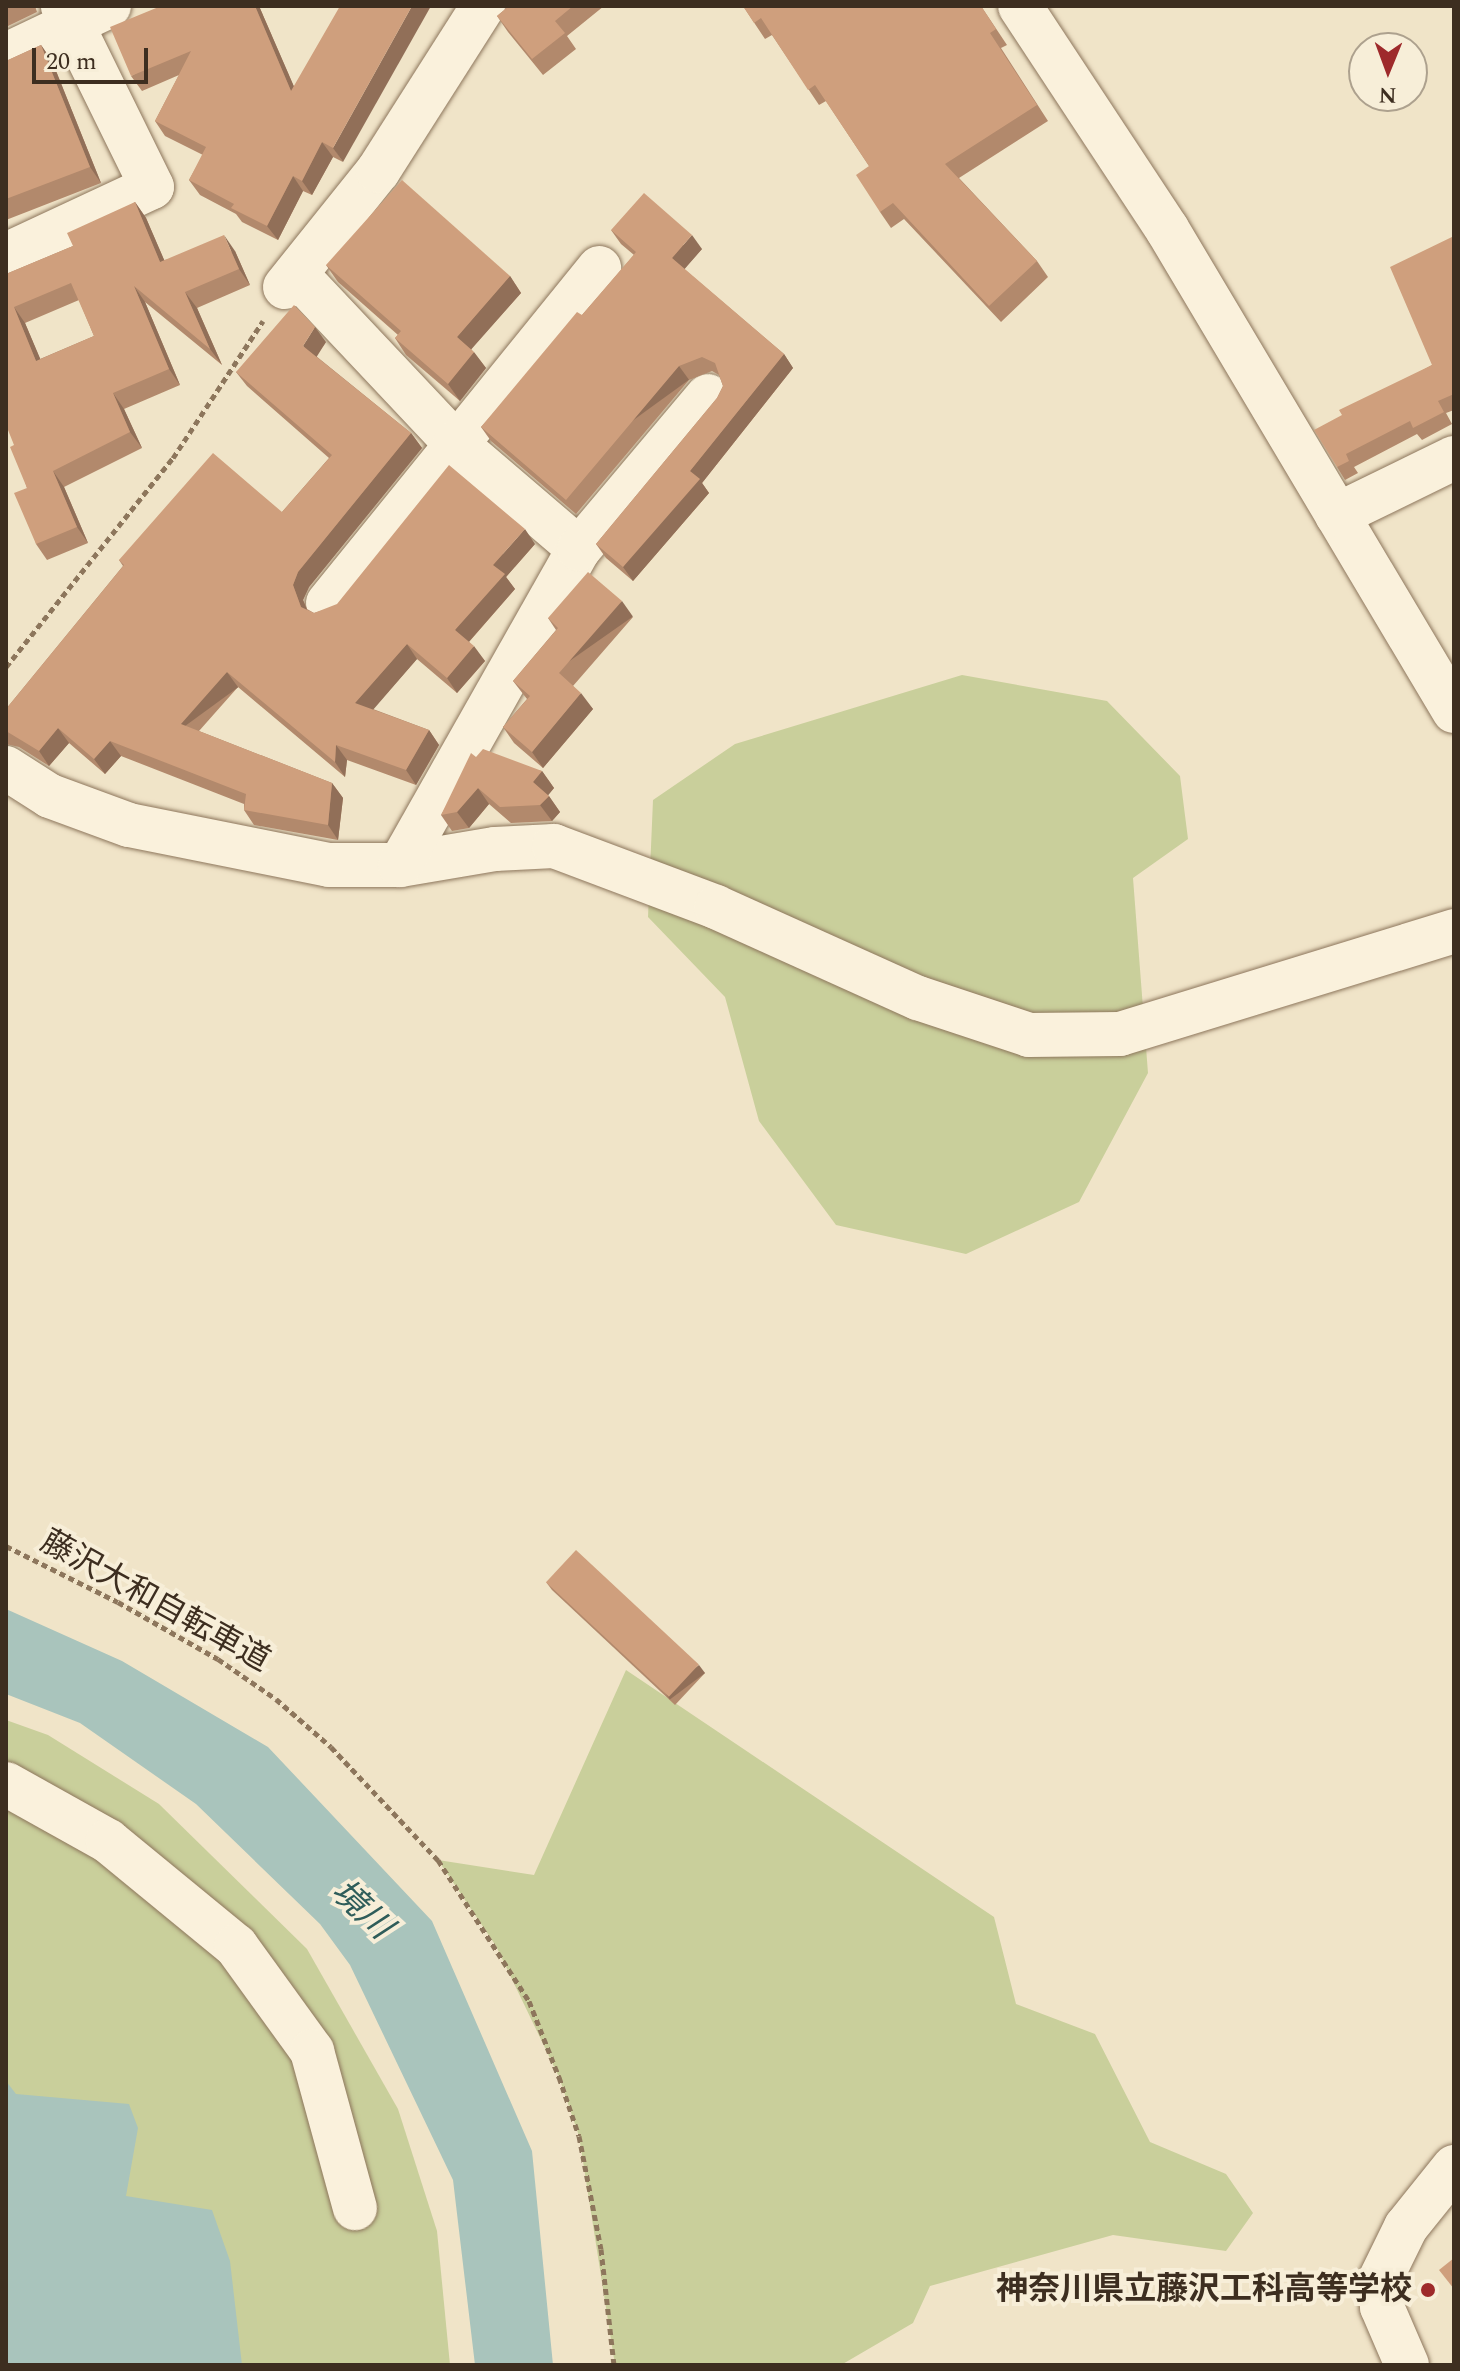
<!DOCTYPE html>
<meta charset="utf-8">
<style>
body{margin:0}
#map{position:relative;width:1460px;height:2371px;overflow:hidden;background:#f0e4c8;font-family:Spectral,"Noto Sans JP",serif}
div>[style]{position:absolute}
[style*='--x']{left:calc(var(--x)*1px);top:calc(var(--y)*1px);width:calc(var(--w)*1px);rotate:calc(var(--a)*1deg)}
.green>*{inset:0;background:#c9cf9b}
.water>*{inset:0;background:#a9c4bc}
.path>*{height:5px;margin-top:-2.5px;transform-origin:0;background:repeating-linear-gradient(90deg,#8d765c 0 6px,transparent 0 10px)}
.roads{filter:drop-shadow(0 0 2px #8d765c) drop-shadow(0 0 2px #8d765c)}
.minor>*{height:44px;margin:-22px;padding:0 22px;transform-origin:22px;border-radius:22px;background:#faf1dc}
.wall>*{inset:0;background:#b2896c}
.shaded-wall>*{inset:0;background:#916f58;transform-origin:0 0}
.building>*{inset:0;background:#cf9f7d;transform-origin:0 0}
.dots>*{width:22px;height:22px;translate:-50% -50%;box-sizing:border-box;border:4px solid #f7eed8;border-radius:50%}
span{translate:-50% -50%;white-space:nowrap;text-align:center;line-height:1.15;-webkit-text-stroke:8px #f7eed8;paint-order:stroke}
.street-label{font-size:32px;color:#3d2e20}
.poi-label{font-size:32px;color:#3d2e20;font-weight:700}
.right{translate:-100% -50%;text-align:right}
.water-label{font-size:34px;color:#2f5d5a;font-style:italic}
.frame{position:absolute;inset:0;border:8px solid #3d2e20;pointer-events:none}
.north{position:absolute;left:1348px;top:32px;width:80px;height:80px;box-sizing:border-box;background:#f7eed8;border:2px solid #ada18e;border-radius:50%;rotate:181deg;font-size:22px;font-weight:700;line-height:32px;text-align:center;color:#3d2e20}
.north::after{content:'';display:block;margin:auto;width:28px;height:36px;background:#9e2a2b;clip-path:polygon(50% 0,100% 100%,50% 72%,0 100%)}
.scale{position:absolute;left:32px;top:48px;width:116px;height:36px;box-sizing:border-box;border:4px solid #3d2e20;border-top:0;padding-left:10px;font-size:24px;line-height:28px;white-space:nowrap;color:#3d2e20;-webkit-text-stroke:6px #f7eed8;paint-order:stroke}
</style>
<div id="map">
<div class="green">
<i style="clip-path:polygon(962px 675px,1107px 701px,1180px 776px,1188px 839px,1133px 878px,1148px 1073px,1079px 1202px,966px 1254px,836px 1225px,759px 1121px,725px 997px,648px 917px,653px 800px,735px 744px)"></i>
<i style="clip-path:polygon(626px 1670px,994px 1917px,1016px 2004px,1095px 2034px,1150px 2142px,1226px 2174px,1253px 2213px,1226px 2251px,1113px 2235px,930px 2286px,913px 2323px,841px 2365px,615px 2365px,579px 2136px,559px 2077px,496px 1946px,438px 1860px,534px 1875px)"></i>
<i style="clip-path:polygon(6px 1720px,48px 1735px,159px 1804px,307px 1949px,398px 2109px,437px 2231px,450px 2365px,6px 2365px)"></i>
</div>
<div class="water">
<i style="clip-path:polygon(6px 1609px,122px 1661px,268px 1747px,432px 1921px,532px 2151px,553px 2365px,475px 2365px,453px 2180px,350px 1965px,320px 1924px,196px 1804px,80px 1723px,6px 1694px)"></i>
<i style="clip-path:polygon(6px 2081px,16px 2094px,129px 2104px,138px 2128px,126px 2196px,212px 2210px,230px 2261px,242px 2365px,6px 2365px)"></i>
</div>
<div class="path">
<i style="--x:6;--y:667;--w:268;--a:-51.4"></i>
<i style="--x:173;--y:458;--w:164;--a:-56.7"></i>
<i style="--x:6;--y:1546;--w:125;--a:26.6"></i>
<i style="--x:118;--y:1602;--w:115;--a:29.7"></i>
<i style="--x:218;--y:1659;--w:70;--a:34.6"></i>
<i style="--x:276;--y:1699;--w:73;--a:41.1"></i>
<i style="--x:331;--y:1747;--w:156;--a:46.6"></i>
<i style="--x:438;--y:1860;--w:168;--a:57.2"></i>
<i style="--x:529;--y:2001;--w:82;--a:68.5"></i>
<i style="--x:559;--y:2077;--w:62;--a:71.3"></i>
<i style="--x:579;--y:2136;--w:115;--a:79"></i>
<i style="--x:601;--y:2249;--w:117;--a:83.6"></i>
</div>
<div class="roads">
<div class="minor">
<i style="--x:1020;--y:6;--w:267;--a:56.6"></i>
<i style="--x:1167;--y:229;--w:561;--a:59.23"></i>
<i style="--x:6;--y:55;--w:114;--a:-25.4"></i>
<i style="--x:6;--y:255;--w:161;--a:-25"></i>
<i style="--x:152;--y:187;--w:202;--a:-116.2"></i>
<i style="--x:296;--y:274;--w:232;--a:46.7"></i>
<i style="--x:455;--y:443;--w:163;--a:40.5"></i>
<i style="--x:285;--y:287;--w:149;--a:-51.3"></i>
<i style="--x:378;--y:171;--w:196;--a:-57.5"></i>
<i style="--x:1337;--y:515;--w:130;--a:-26"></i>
<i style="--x:328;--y:603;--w:431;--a:-51"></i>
<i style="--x:6;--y:768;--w:52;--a:32.5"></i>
<i style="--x:50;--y:796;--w:84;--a:20.2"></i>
<i style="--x:129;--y:825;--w:204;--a:11.3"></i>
<i style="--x:329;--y:865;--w:71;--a:0"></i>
<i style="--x:400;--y:865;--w:96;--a:-9.6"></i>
<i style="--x:495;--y:849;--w:59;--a:-2.9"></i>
<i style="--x:554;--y:846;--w:173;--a:20.6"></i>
<i style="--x:716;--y:907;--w:222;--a:24.3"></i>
<i style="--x:918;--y:998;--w:117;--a:18.4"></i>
<i style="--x:1029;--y:1035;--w:91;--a:-0.6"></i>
<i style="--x:1120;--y:1034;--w:350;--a:-17.1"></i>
<i style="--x:400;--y:865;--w:363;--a:-60.5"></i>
<i style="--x:579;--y:549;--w:200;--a:-49.9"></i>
<i style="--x:6;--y:1784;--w:117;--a:29.2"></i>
<i style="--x:108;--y:1841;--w:166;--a:39.4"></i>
<i style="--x:236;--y:1946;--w:130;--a:54.1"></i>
<i style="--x:312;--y:2051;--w:163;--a:74.7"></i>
<i style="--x:1407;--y:2365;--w:63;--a:-113.3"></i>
<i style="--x:1382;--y:2307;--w:27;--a:-94"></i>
<i style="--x:1380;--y:2280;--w:59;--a:-63.9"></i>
<i style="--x:1406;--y:2227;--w:77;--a:-51.3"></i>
</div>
</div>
<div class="wall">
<i style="clip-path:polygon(6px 6px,35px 6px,37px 12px,6px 27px)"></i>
<i style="clip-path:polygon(259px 6px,294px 87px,343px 162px,333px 157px,312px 195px,303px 191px,278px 240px,242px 222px,236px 214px,200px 195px,189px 180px,203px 155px,165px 136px,155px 121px,179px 75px,142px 91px,131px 76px)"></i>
<i style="clip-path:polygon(509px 6px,604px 6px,567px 36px,576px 49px,543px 75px,508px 32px,497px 16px)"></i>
<i style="clip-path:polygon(743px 6px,981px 6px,1007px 45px,1001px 48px,1048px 121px,959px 178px,1037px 261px,1048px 277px,1001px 322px,904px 219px,891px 228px,880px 212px,869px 166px,826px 101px,819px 105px,772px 35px,765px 39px)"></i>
<i style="clip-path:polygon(41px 45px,52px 61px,101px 183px,6px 220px,6px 61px)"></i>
<i style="clip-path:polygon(evenodd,135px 202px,146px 218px,164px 260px,235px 251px,250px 285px,197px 308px,222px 365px,145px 302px,180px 385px,124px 409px,142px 448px,64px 487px,88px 543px,47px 560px,36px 544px,27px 488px,14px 445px,6px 274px,73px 246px,135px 202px,79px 300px,94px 336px,40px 359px,25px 323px,79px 300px)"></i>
<i style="clip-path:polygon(611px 230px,702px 249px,684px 269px,784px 354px,793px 368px,702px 483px,709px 493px,633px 581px,606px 558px,596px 544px,717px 398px,723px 386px,719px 375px,712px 371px,689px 380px,576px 514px,491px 441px,481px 427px,582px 315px,634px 255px,621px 244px)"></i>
<i style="clip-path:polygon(1454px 236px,1454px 410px,1446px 413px,1452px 424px,1422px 440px,1417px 434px,1354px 467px,1358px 473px,1345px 480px,1337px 467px,1342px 415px,1432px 365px)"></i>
<i style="clip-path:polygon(326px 265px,510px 276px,521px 293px,471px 349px,486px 368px,460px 401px,406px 355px,395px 338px,398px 335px,338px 282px)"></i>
<i style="clip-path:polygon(326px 342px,316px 356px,411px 433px,422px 448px,309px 587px,303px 600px,307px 609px,314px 613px,535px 544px,506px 577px,515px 589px,469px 642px,485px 661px,457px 693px,417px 659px,373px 709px,429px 730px,439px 745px,416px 785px,347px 760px,345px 777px,238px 687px,199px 731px,332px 783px,343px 798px,338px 840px,254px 825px,244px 810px,244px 804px,121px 756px,105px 774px,69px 743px,49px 766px,19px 747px,6px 744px,6px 709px,123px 566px,119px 560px,282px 512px,329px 458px,247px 386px,236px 372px)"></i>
<i style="clip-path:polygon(633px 617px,573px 686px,593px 709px,543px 768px,514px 743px,503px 727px,527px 699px,513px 681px,556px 630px,548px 618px)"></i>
<i style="clip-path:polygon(476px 757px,542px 771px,554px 788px,548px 795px,560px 812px,552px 821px,511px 823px,489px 804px,469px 828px,452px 831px,441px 815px)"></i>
<i style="clip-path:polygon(546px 1582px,705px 1673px,675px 1705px,552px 1590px)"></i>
</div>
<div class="shaded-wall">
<i style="clip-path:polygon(255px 6px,259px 6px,302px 105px,291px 91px)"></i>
<i style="clip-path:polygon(412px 6px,431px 6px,343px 162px,333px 148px)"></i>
<i style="clip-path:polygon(41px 45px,52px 61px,101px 183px,90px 167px)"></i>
<i style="clip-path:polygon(322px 142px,333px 157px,312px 195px,302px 181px)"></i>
<i style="clip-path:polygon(293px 176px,303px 191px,278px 240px,267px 226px)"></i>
<i style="clip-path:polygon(135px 202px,146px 218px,172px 278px,160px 262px)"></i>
<i style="clip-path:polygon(224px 235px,235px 251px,250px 285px,239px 269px)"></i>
<i style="clip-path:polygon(692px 235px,702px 249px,682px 272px,672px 258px)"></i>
<i style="clip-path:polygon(510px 276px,521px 293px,468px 353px,457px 337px)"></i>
<i style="clip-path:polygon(134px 286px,145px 302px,180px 385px,169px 369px)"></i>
<i style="clip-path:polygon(185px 292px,197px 308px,222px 365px,210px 349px)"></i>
<i style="clip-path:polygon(14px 307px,25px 323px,48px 377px,36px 361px)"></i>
<i style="clip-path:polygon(315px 327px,326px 342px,314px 361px,303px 346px)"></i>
<i style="clip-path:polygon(474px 352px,486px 368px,460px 401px,448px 384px)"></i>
<i style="clip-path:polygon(784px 354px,793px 368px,702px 483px,709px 493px,633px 581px,623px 567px,690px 471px)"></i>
<i style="left:679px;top:366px;width:17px;height:175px;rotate:54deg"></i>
<i style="clip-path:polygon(113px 393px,124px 409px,142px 448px,130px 432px)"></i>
<i style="clip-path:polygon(411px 433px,422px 448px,309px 587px,303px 600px,312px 622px,301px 607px,293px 585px,298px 572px)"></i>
<i style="clip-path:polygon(53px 471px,64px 487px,88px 543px,77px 527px)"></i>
<i style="clip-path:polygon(525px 529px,535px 544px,506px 577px,515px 589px,466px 645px,455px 630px,493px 565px)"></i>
<i style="left:622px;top:601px;width:19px;height:96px;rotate:55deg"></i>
<i style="clip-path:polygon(407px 644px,417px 659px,366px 718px,355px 703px)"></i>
<i style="clip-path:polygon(474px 646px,485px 661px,457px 693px,447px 678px)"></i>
<i style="left:227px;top:672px;width:19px;height:69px;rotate:54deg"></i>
<i style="clip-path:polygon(581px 693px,593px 709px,543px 768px,532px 752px)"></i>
<i style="clip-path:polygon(58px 728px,69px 743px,49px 766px,39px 751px)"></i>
<i style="clip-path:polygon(429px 730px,439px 745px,416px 785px,406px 770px)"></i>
<i style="clip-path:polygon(110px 741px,121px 756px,105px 774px,94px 759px)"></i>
<i style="clip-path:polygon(336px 745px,347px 760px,345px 777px,335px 762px)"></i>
<i style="clip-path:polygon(542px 771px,554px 788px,545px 799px,533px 782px)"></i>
<i style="clip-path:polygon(332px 783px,343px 798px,338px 840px,328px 825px)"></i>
<i style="clip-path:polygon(478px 788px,489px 804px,469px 828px,457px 812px)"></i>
<i style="clip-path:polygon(549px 796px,560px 812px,552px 821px,540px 805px)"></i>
<i style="left:699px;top:1665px;width:10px;height:44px;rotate:53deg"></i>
</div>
<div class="building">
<i style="clip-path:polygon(161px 6px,255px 6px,291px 91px,340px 6px,412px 6px,333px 148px,322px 142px,302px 181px,293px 176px,267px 226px,231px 208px,234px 204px,189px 180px,206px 147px,155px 121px,191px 51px,131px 76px,110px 27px)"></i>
<i style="clip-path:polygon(509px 6px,573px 6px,555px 21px,565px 33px,532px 59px,497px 16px)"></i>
<i style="clip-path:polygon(743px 6px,981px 6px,996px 29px,990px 33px,1037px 105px,945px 164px,1037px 261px,989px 306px,893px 203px,880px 212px,856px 175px,869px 166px,815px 85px,808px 90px,761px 18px,754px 23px)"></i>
<i style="clip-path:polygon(41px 45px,90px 167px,6px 199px,6px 61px)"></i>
<i style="clip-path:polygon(402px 180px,510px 276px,457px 337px,474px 352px,448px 384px,395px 338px,401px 331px,326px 265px)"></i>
<i style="clip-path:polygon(644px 193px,692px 235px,672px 258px,784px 354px,690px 471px,700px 479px,623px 567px,596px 544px,717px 398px,723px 386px,715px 363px,702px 357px,679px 366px,566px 500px,481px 427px,577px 312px,582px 315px,636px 252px,611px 230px)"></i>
<i style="clip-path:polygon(evenodd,135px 202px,160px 262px,224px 235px,239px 269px,185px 292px,210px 349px,134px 286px,169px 369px,113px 393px,130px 432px,53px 471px,77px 527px,36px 544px,14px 493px,27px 488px,10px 447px,14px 445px,6px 425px,6px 274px,73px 246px,67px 233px,135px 202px,71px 283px,94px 336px,36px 361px,14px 307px,71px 283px)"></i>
<i style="clip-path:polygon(1454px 236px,1454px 394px,1438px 401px,1444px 412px,1413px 428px,1410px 421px,1346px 454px,1349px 461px,1337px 467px,1314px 430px,1342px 415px,1339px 410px,1432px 365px,1390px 267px)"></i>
<i style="clip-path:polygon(294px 305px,315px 327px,303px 346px,411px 433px,298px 572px,293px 585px,301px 607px,314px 613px,337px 604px,449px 465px,525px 529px,493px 565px,505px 574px,455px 630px,474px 646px,447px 678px,407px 644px,355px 703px,429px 730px,406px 770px,336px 745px,335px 762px,227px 672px,181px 724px,332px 783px,328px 825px,244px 810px,246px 794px,110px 741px,94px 759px,58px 728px,39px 751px,6px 731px,6px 709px,124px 565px,119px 560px,213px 453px,282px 512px,332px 455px,236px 372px)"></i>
<i style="clip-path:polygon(588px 572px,622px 601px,559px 673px,581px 693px,532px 752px,503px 727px,530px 696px,513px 681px,558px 628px,548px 618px)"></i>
<i style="clip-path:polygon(483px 749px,542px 771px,533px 782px,549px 796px,540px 805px,500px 807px,478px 788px,457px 812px,441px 815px,471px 753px,476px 757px)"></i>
<i style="left:576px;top:1550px;width:168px;height:44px;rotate:43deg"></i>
<i style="clip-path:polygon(1454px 2258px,1454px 2289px,1439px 2270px)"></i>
</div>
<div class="dots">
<i style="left:1428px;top:2290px;background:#9e2a2b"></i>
</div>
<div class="street-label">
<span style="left:155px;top:1602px;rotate:29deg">藤沢大和自転車道</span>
</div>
<div class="poi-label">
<span class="right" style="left:1412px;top:2290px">神奈川県立藤沢工科高等学校</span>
</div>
<div class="water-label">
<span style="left:361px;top:1910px;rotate:43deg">境川</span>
</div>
<div class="frame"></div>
<div class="north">N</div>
<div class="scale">20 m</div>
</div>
